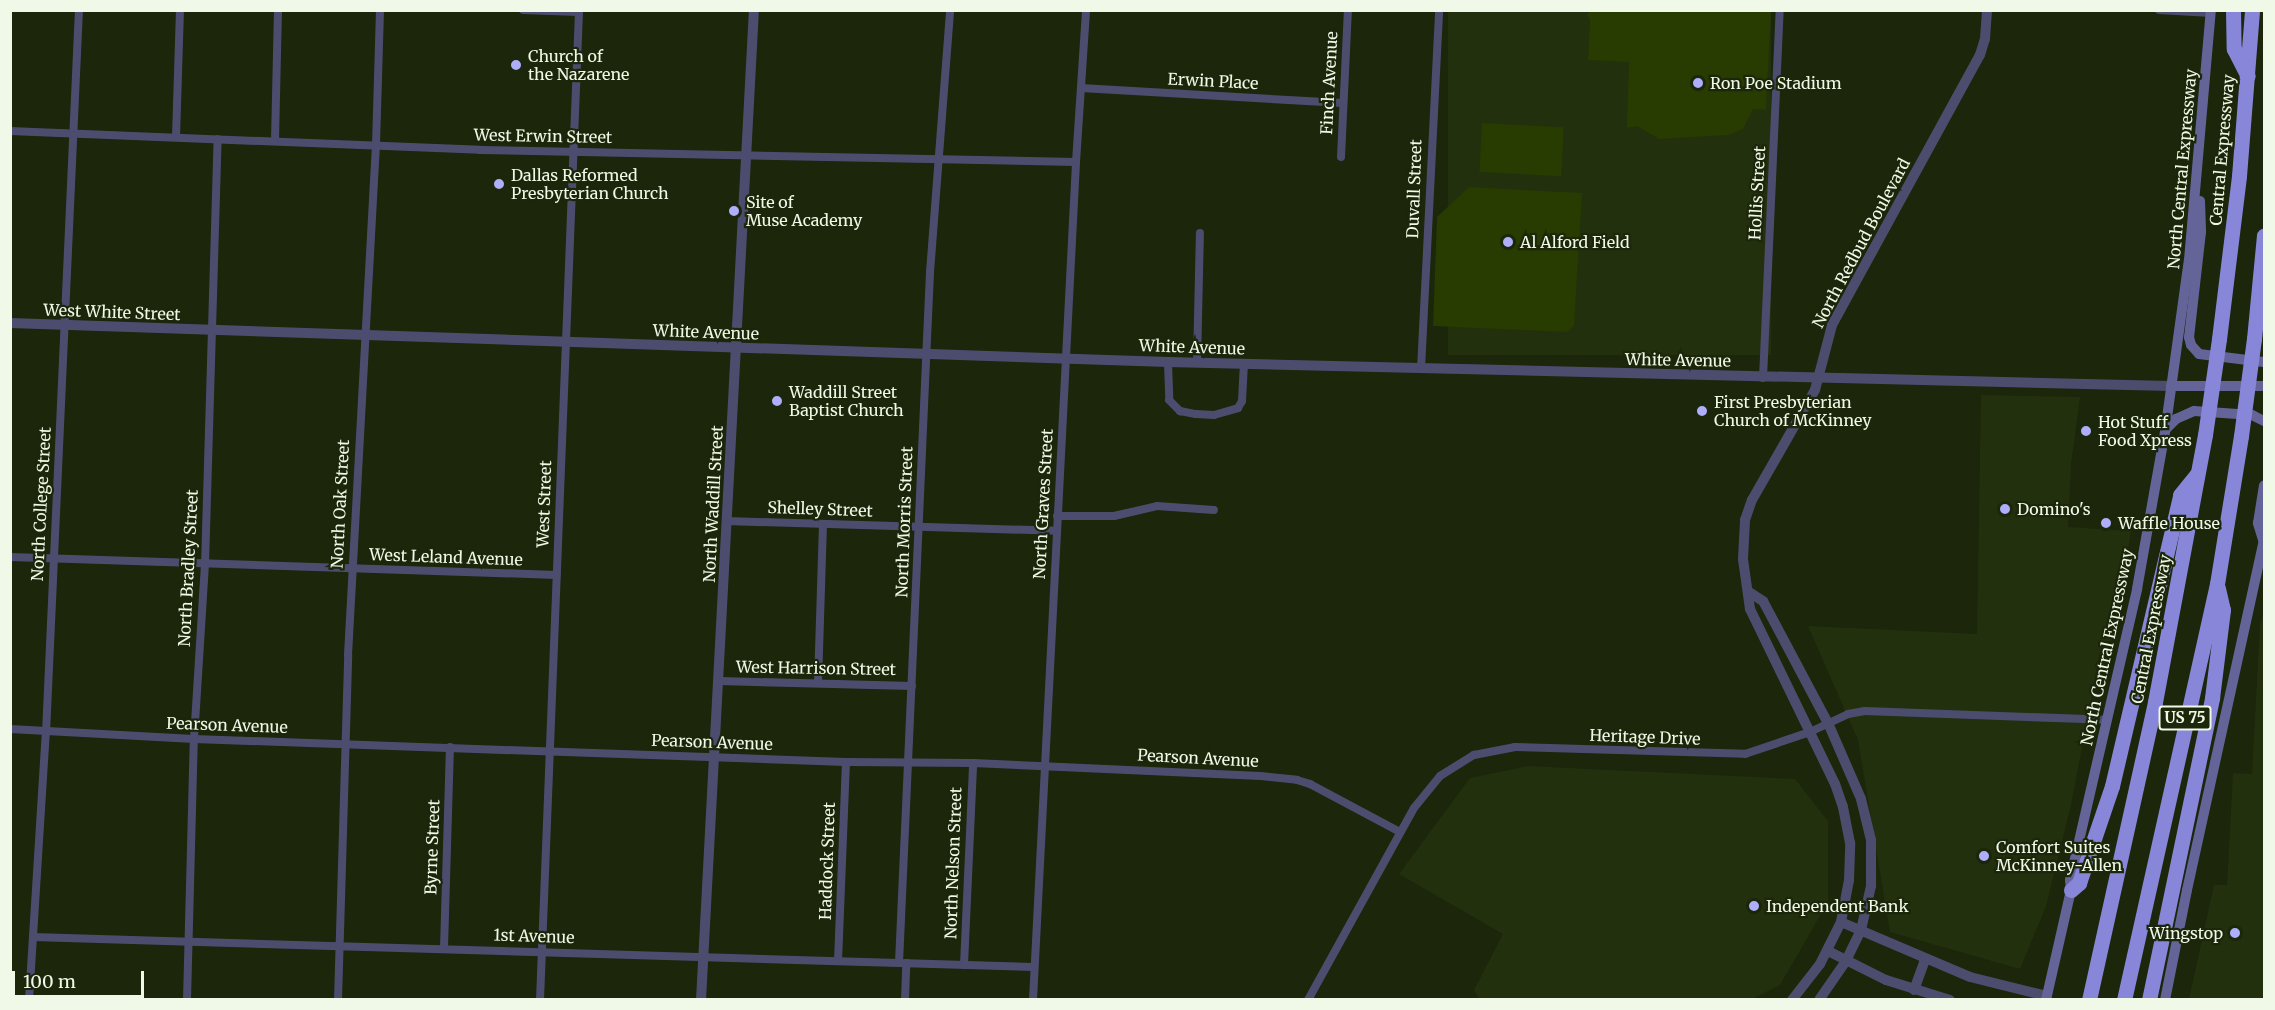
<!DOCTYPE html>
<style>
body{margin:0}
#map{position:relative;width:2275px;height:1010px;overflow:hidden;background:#1b260a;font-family:Merriweather,serif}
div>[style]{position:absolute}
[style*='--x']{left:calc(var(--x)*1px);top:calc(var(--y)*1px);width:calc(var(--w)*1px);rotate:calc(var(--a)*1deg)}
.built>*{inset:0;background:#23300d;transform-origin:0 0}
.green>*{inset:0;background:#283b00;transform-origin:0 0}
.minor>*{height:8px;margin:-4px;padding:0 4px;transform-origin:4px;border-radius:4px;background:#4c4d6e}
.tertiary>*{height:10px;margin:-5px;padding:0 5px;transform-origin:5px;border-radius:5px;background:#4c4d6e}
.secondary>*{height:10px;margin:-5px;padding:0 5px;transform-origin:5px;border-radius:5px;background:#646499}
.motorway>*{height:15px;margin:-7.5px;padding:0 7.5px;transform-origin:7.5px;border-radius:7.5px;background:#8886d9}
.motorway-bridge>*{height:15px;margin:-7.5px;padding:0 7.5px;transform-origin:7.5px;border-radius:7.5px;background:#8886d9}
.dots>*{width:16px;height:16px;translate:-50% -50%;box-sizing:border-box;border:3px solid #1b260a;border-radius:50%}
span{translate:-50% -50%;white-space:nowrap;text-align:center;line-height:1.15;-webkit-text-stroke:4.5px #1b260a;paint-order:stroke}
.shield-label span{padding:2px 4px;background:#1b260a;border:2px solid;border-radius:4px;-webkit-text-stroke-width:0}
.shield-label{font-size:15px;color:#f0f8e7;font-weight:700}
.poi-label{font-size:16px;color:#f0f8e7}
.left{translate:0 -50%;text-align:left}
.right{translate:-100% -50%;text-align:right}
.street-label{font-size:16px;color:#f0f8e7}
.frame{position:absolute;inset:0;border:12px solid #f0f8e7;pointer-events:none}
.scale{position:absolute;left:12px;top:971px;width:132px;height:27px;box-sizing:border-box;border:3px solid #f0f8e7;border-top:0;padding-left:8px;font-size:18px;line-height:21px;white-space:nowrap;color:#f0f8e7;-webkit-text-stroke:4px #1b260a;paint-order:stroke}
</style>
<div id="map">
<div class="built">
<i style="left:1448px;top:11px;width:323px;height:344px"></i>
<i style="clip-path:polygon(1981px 395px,2080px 397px,2071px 465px,2068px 527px,2131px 531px,2113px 641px,2102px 641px,2071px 805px,2046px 906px,2020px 969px,1890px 932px,1858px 740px,1808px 626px,1977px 634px)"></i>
<i style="clip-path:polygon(2264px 612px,2264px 999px,2189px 999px,2214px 885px,2227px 885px,2233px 773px,2252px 774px,2260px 624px)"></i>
<i style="clip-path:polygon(1528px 766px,1795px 779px,1828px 821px,1828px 902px,1780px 985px,1752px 999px,1479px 999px,1474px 990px,1503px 934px,1399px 874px,1470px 778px)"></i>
</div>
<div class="green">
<i style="clip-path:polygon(1590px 11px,1771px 11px,1766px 110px,1753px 109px,1743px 129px,1728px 135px,1659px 139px,1637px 126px,1627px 128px,1629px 62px,1588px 60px,1590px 19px,1587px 15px)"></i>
<i style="left:1482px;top:123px;width:82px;height:49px;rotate:3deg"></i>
<i style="clip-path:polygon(1469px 187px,1582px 193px,1574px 326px,1567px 332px,1433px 326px,1437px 217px)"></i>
</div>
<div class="minor">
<i style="--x:523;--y:10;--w:56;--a:2"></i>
<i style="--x:2159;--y:10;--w:52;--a:3.3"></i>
<i style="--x:1081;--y:88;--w:262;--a:3.3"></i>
<i style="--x:10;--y:131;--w:470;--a:2.3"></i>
<i style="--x:480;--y:150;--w:596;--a:1.15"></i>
<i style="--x:176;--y:137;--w:127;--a:-88.2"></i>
<i style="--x:275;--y:141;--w:131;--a:-88.7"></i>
<i style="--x:1341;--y:157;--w:147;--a:-87.3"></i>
<i style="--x:1168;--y:362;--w:38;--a:88"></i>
<i style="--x:1169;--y:400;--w:16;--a:45"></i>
<i style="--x:1180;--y:411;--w:16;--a:11"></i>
<i style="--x:1196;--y:414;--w:18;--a:3"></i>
<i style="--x:1214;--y:415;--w:25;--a:-16"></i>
<i style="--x:1238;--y:408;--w:8;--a:-60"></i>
<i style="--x:1242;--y:401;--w:37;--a:-87"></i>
<i style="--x:1197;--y:362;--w:129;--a:-88.7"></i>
<i style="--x:1421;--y:369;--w:359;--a:-87.1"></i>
<i style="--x:1763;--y:378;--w:368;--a:-87.4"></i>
<i style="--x:1057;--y:516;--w:57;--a:0"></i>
<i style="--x:1114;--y:516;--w:44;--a:-13.1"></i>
<i style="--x:1157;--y:506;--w:57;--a:4"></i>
<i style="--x:726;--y:521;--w:331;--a:1.7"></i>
<i style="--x:10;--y:557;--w:547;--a:1.88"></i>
<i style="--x:719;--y:681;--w:193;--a:1.5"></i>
<i style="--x:818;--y:683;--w:159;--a:-88.2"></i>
<i style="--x:10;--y:729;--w:184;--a:3.1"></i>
<i style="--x:194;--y:739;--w:652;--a:2.02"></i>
<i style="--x:846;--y:762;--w:127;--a:0.5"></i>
<i style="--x:973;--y:763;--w:288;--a:2.6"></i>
<i style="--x:1261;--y:776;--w:36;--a:6"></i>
<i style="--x:1297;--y:780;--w:14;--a:17"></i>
<i style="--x:1310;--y:784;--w:102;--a:28.1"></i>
<i style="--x:33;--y:937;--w:1001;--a:1.72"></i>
<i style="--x:444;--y:948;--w:201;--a:-88.3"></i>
<i style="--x:838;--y:961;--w:199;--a:-87.7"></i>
<i style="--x:899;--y:963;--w:692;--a:-87.43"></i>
<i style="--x:930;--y:272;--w:263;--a:-85.6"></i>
<i style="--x:964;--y:965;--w:202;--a:-87.4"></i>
<i style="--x:29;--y:1000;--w:268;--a:-86.4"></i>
<i style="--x:46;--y:733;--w:724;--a:-87.39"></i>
<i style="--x:187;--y:1000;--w:261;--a:-88.5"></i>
<i style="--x:194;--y:739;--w:174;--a:-86.4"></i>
<i style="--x:205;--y:565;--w:426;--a:-88.3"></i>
<i style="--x:338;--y:1000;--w:345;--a:-88.3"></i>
<i style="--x:348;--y:655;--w:511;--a:-86.86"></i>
<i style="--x:376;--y:145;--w:135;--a:-88.3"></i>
<i style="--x:540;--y:1000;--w:991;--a:-87.74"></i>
<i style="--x:905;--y:1000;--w:37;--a:-88"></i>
<i style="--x:1033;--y:1000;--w:839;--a:-87.06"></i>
<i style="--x:1076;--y:162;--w:152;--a:-86.2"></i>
<i style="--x:1308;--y:1000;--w:219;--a:-61.1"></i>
<i style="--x:1414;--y:808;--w:41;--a:-50.9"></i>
<i style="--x:1440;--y:776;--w:40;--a:-32"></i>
<i style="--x:1474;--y:755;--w:42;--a:-11"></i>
<i style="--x:1515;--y:747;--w:230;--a:1.7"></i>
<i style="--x:1745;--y:754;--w:69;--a:-18.7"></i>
<i style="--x:1810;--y:732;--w:42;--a:-25.3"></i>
<i style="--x:1848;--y:714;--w:17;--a:-10"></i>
<i style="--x:1865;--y:711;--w:242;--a:2.1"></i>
</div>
<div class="tertiary">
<i style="--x:10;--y:323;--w:1159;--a:1.93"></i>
<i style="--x:1168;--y:362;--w:1003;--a:1.37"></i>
<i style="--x:1749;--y:592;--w:17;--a:33"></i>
<i style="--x:1763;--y:601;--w:138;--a:62"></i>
<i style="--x:1828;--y:723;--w:83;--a:66.5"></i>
<i style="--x:1861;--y:799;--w:42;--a:76.3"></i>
<i style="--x:1871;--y:840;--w:46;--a:90"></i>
<i style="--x:1871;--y:886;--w:45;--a:102.8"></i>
<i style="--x:1861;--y:930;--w:34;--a:116"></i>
<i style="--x:1846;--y:961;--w:47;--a:124.7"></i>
<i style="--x:1841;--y:922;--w:140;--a:23.1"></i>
<i style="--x:1970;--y:977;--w:79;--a:13.9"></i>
<i style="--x:1828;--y:951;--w:65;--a:26.6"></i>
<i style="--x:1886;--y:980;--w:67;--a:17.4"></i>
<i style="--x:1914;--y:990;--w:32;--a:-70"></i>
<i style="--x:701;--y:1000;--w:991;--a:-86.94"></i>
<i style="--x:1792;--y:1000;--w:46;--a:-52.1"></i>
<i style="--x:1820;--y:964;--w:47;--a:-63.4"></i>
<i style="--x:1841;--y:922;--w:43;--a:-79.2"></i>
<i style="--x:1849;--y:880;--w:37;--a:-88"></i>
<i style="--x:1850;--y:843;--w:37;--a:-101"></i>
<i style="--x:1843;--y:807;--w:24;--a:-109"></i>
<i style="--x:1835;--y:784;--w:195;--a:-115.9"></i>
<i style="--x:1750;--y:609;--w:50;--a:-98"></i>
<i style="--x:1743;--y:559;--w:39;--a:-87"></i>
<i style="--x:1745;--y:520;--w:21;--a:-71"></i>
<i style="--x:1752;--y:500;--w:127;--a:-60.2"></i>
<i style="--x:1815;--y:390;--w:67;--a:-75.3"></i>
<i style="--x:1832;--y:325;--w:308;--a:-61.3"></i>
<i style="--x:1980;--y:55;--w:17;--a:-73"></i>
<i style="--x:1985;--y:39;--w:29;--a:-86"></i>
</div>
<div class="secondary">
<i style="--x:2200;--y:201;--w:31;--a:88"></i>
<i style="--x:2201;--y:232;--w:106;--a:96.5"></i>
<i style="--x:2189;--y:337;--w:8;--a:76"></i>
<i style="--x:2191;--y:345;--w:12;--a:48"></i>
<i style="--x:2199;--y:354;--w:65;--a:7"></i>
<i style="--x:2171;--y:386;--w:93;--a:0"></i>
<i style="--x:2165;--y:430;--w:16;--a:-45"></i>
<i style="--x:2176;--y:419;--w:20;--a:-24"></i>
<i style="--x:2194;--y:411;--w:58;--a:3.9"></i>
<i style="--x:2252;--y:415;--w:13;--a:27"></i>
<i style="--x:2264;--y:543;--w:21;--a:-107"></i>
<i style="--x:2258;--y:523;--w:38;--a:-81"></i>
<i style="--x:2046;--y:1000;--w:113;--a:-77.2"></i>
<i style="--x:2071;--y:890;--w:10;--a:-96"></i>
<i style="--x:2070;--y:880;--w:299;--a:-77"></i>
<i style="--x:2137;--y:589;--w:159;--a:-79.9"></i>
<i style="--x:2165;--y:432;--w:174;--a:-82.1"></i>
<i style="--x:2189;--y:260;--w:251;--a:-85"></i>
<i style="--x:2165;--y:1000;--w:112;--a:-78.7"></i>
<i style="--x:2187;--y:890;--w:359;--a:-77.6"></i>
</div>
<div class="motorway">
<i style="--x:2233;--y:10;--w:39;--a:89"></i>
<i style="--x:2234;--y:49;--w:30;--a:63"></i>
<i style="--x:2219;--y:339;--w:164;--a:-83"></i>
<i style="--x:2239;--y:176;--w:167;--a:-85.5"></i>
<i style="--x:2254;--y:339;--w:104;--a:-84.5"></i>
<i style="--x:2071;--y:890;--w:11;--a:-41"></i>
<i style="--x:2079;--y:883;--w:102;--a:-71.2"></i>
<i style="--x:2112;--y:786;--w:299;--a:-76.8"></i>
<i style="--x:2180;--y:495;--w:27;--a:-51"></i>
<i style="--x:2089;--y:1000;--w:305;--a:-77.5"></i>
<i style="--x:2155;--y:702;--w:272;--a:-79.4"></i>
<i style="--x:2124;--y:1000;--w:426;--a:-77.4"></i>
<i style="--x:2217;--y:584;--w:150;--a:-80.8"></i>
<i style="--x:2149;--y:1000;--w:309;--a:-78.2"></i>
<i style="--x:2212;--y:698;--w:89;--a:-82.9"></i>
<i style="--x:2223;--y:610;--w:23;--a:-103"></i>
</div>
<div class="motorway-bridge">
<i style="--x:2205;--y:435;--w:97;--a:-81.7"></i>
<i style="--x:2241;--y:436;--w:98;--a:-82.4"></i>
</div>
<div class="dots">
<i style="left:516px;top:65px;background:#aeaefb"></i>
<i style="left:1698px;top:83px;background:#aeaefb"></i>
<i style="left:499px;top:184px;background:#aeaefb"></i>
<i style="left:734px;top:211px;background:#aeaefb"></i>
<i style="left:1508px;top:242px;background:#aeaefb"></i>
<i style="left:777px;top:401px;background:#aeaefb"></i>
<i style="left:1702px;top:411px;background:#aeaefb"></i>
<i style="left:2086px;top:431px;background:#aeaefb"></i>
<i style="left:2005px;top:509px;background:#aeaefb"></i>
<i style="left:2106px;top:523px;background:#aeaefb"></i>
<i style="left:1984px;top:856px;background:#aeaefb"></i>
<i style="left:1754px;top:906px;background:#aeaefb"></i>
<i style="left:2235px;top:933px;background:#aeaefb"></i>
</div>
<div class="shield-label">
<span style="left:2185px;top:718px">US 75</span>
</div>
<div class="poi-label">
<span class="left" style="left:528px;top:65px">Church of<br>the Nazarene</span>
<span class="left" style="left:1710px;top:83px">Ron Poe Stadium</span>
<span class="left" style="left:511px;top:184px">Dallas Reformed<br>Presbyterian Church</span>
<span class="left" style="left:746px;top:211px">Site of<br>Muse Academy</span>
<span class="left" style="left:1520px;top:242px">Al Alford Field</span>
<span class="left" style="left:789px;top:401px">Waddill Street<br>Baptist Church</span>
<span class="left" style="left:1714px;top:411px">First Presbyterian<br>Church of McKinney</span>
<span class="left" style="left:2098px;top:431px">Hot Stuff<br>Food Xpress</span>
<span class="left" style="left:2017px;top:509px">Domino's</span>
<span class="left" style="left:2118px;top:523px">Waffle House</span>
<span class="left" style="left:1996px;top:856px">Comfort Suites<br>McKinney-Allen</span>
<span class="left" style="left:1766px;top:906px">Independent Bank</span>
<span class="right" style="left:2223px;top:933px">Wingstop</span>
</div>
<div class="street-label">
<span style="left:1213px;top:81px;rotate:3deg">Erwin Place</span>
<span style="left:1329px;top:83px;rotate:-87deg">Finch Avenue</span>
<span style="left:543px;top:136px;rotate:1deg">West Erwin Street</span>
<span style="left:2222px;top:150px;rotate:-85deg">Central Expressway</span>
<span style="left:2182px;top:169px;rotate:-85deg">North Central Expressway</span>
<span style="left:1414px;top:189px;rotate:-88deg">Duvall Street</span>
<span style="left:1757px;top:193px;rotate:-87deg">Hollis Street</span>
<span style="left:1861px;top:243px;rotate:-62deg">North Redbud Boulevard</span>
<span style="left:112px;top:312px;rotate:2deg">West White Street</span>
<span style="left:706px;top:332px;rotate:2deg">White Avenue</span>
<span style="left:1192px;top:347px;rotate:2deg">White Avenue</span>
<span style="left:1678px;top:360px;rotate:1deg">White Avenue</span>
<span style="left:41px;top:504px;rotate:-87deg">North College Street</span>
<span style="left:340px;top:504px;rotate:-87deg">North Oak Street</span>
<span style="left:544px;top:504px;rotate:-88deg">West Street</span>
<span style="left:713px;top:504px;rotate:-87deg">North Waddill Street</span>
<span style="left:1043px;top:504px;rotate:-87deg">North Graves Street</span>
<span style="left:820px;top:509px;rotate:2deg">Shelley Street</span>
<span style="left:904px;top:522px;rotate:-88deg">North Morris Street</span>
<span style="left:446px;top:557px;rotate:2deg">West Leland Avenue</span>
<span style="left:188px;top:568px;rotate:-87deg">North Bradley Street</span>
<span style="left:2151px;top:629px;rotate:-79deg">Central Expressway</span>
<span style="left:2107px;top:647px;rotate:-78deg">North Central Expressway</span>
<span style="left:816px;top:668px;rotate:1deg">West Harrison Street</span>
<span style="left:227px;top:725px;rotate:2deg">Pearson Avenue</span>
<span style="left:1645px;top:737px;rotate:2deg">Heritage Drive</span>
<span style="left:712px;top:742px;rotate:2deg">Pearson Avenue</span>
<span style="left:1198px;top:758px;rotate:3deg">Pearson Avenue</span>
<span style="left:432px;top:847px;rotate:-88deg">Byrne Street</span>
<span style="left:827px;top:861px;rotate:-88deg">Haddock Street</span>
<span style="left:953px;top:863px;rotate:-88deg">North Nelson Street</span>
<span style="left:534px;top:936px;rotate:2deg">1st Avenue</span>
</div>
<div class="frame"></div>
<div class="scale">100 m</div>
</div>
